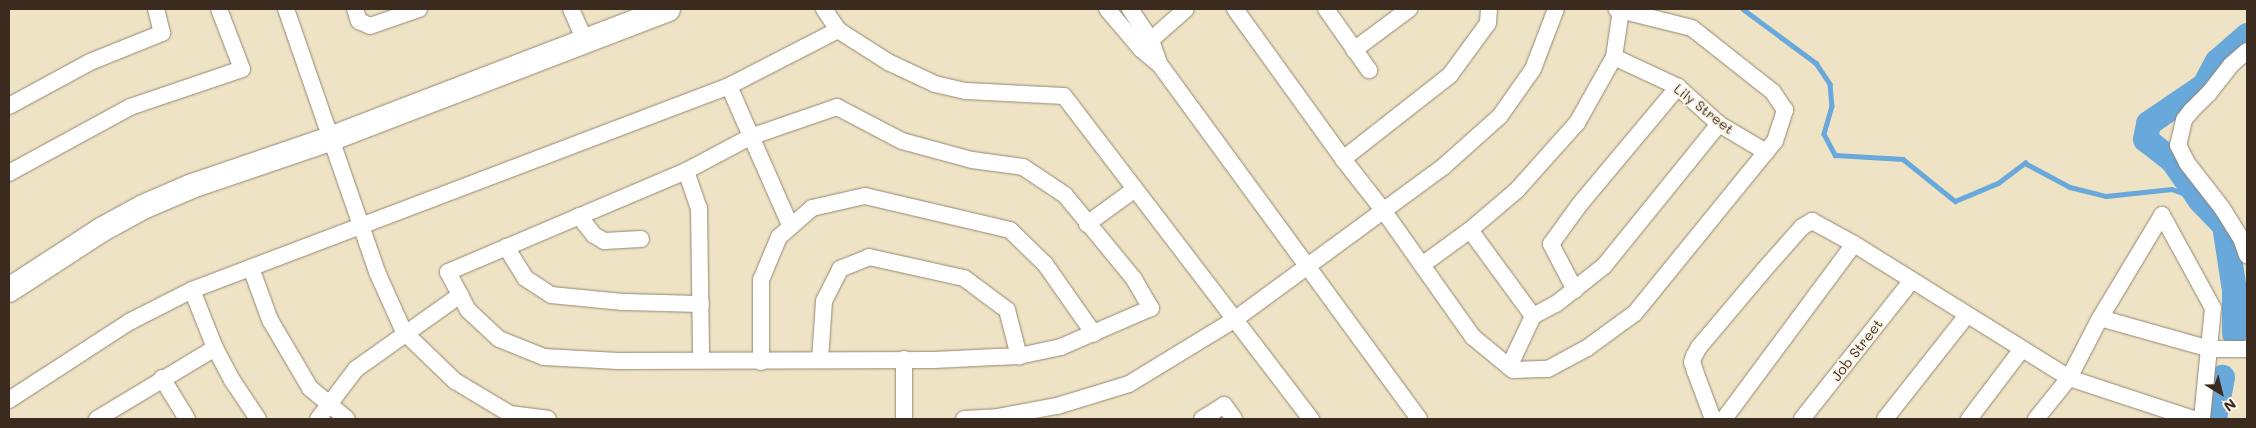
<!DOCTYPE html>
<style>
body{margin:0}
#map{position:relative;width:2256px;height:428px;overflow:hidden;background:#eee3c4;font-family:Mali,sans-serif}
div>[style]{position:absolute}
[style*='--x']{left:calc(var(--x)*1px);top:calc(var(--y)*1px);width:calc(var(--w)*1px);rotate:calc(var(--a)*1deg)}
.stream>*{height:4.5px;margin:-2.25px;padding:0 2.25px;transform-origin:2.25px;border-radius:2.25px;background:#69a8db}
.river>*{height:25px;margin:-12.5px;padding:0 12.5px;transform-origin:12.5px;border-radius:12.5px;background:#69a8db}
.roads{filter:drop-shadow(0 0 1px #948671) drop-shadow(0 0 1px #948671)}
.street>*{height:16px;margin:-8px;padding:0 8px;transform-origin:8px;border-radius:8px;background:#fff}
.secondary>*{height:24px;margin:-12px;padding:0 12px;transform-origin:12px;border-radius:12px;background:#fff}
span{translate:-50% -50%;white-space:nowrap;text-align:center;line-height:1.15;-webkit-text-stroke:4px #fcf5e5;paint-order:stroke}
.street-label{font-size:14px;color:#3b2a1e}
.frame{position:absolute;inset:0;border:10px solid #3b2a1e;pointer-events:none}
.north{position:absolute;left:2196px;top:368px;width:50px;height:50px;-webkit-text-stroke:4px #fcf5e5;paint-order:stroke;rotate:144deg;font-size:14px;font-weight:700;line-height:20px;text-align:center;color:#3b2a1e}
.north::after{content:'';display:block;margin:auto;width:18px;height:22px;background:#3b2a1e;clip-path:polygon(50% 0,100% 100%,50% 72%,0 100%)}
</style>
<div id="map">
<div class="stream">
<i style="--x:1743;--y:9;--w:91;--a:36.5"></i>
<i style="--x:1816;--y:63;--w:25;--a:56"></i>
<i style="--x:1830;--y:84;--w:22;--a:85"></i>
<i style="--x:1832;--y:106;--w:29;--a:106"></i>
<i style="--x:1824;--y:134;--w:24;--a:62"></i>
<i style="--x:1835;--y:155;--w:68;--a:3.4"></i>
<i style="--x:1903;--y:159;--w:67;--a:38.9"></i>
<i style="--x:1955;--y:201;--w:47;--a:-22.7"></i>
<i style="--x:1998;--y:183;--w:34;--a:-37"></i>
<i style="--x:2025;--y:163;--w:51;--a:28.1"></i>
<i style="--x:2070;--y:187;--w:37;--a:14"></i>
<i style="--x:2106;--y:196;--w:66;--a:-6.1"></i>
<i style="--x:2172;--y:189;--w:30;--a:21"></i>
</div>
<div class="river">
<i style="--x:2234;--y:333;--w:43;--a:-90"></i>
<i style="--x:2234;--y:290;--w:66;--a:-98.7"></i>
<i style="--x:2224;--y:225;--w:35;--a:-134"></i>
<i style="--x:2200;--y:200;--w:49;--a:-125"></i>
<i style="--x:2172;--y:160;--w:34;--a:-142"></i>
<i style="--x:2145;--y:139;--w:16;--a:-79"></i>
<i style="--x:2148;--y:123;--w:68;--a:-34.2"></i>
<i style="--x:2204;--y:85;--w:27;--a:-62"></i>
<i style="--x:2217;--y:61;--w:40;--a:-41"></i>
<i style="--x:2214;--y:419;--w:43;--a:-79.2"></i>
</div>
<div class="roads">
<div class="street">
<i style="--x:286;--y:9;--w:278;--a:70.9"></i>
<i style="--x:377;--y:272;--w:66;--a:65.8"></i>
<i style="--x:404;--y:332;--w:71;--a:43.9"></i>
<i style="--x:455;--y:381;--w:64;--a:31"></i>
<i style="--x:510;--y:414;--w:38;--a:7"></i>
<i style="--x:355;--y:9;--w:13;--a:72"></i>
<i style="--x:359;--y:21;--w:12;--a:24"></i>
<i style="--x:370;--y:26;--w:52;--a:-19.1"></i>
<i style="--x:571;--y:9;--w:35;--a:66"></i>
<i style="--x:824;--y:9;--w:25;--a:56"></i>
<i style="--x:838;--y:30;--w:59;--a:32.6"></i>
<i style="--x:888;--y:62;--w:52;--a:25.1"></i>
<i style="--x:935;--y:84;--w:32;--a:13"></i>
<i style="--x:966;--y:91;--w:98;--a:2.9"></i>
<i style="--x:1064;--y:96;--w:407;--a:52.6"></i>
<i style="--x:1107;--y:9;--w:52;--a:49.6"></i>
<i style="--x:1141;--y:49;--w:25;--a:40"></i>
<i style="--x:1160;--y:65;--w:439;--a:53.8"></i>
<i style="--x:1130;--y:9;--w:37;--a:56"></i>
<i style="--x:1151;--y:40;--w:24;--a:71"></i>
<i style="--x:1235;--y:9;--w:185;--a:54.2"></i>
<i style="--x:1343;--y:159;--w:65;--a:51.9"></i>
<i style="--x:1383;--y:210;--w:156;--a:54.7"></i>
<i style="--x:1473;--y:337;--w:52;--a:39.5"></i>
<i style="--x:1513;--y:370;--w:35;--a:-2"></i>
<i style="--x:1548;--y:369;--w:44;--a:-28.3"></i>
<i style="--x:1587;--y:348;--w:59;--a:-36.1"></i>
<i style="--x:1635;--y:313;--w:222;--a:-50.9"></i>
<i style="--x:1775;--y:141;--w:33;--a:-72"></i>
<i style="--x:1785;--y:110;--w:22;--a:-124"></i>
<i style="--x:1773;--y:92;--w:103;--a:-141.7"></i>
<i style="--x:1692;--y:28;--w:78;--a:-166"></i>
<i style="--x:1326;--y:9;--w:75;--a:54.8"></i>
<i style="--x:1143;--y:47;--w:57;--a:-41.5"></i>
<i style="--x:1354;--y:50;--w:69;--a:-36.7"></i>
<i style="--x:2247;--y:51;--w:21;--a:139"></i>
<i style="--x:2231;--y:65;--w:36;--a:128"></i>
<i style="--x:2209;--y:93;--w:25;--a:135"></i>
<i style="--x:2191;--y:111;--w:11;--a:128"></i>
<i style="--x:2184;--y:120;--w:26;--a:103"></i>
<i style="--x:2178;--y:145;--w:20;--a:63"></i>
<i style="--x:2187;--y:163;--w:57;--a:52.1"></i>
<i style="--x:2222;--y:208;--w:36;--a:58"></i>
<i style="--x:2241;--y:238;--w:18;--a:71"></i>
<i style="--x:1614;--y:57;--w:71;--a:25.1"></i>
<i style="--x:1678;--y:87;--w:55;--a:42.1"></i>
<i style="--x:1719;--y:124;--w:55;--a:30.8"></i>
<i style="--x:729;--y:86;--w:152;--a:66.3"></i>
<i style="--x:9;--y:106;--w:92;--a:-28.5"></i>
<i style="--x:90;--y:62;--w:78;--a:-21.9"></i>
<i style="--x:162;--y:33;--w:25;--a:-104"></i>
<i style="--x:837;--y:107;--w:73;--a:27.6"></i>
<i style="--x:902;--y:141;--w:73;--a:15.2"></i>
<i style="--x:972;--y:160;--w:51;--a:7.8"></i>
<i style="--x:1023;--y:167;--w:50;--a:33.7"></i>
<i style="--x:1065;--y:195;--w:109;--a:50.6"></i>
<i style="--x:1134;--y:279;--w:34;--a:60"></i>
<i style="--x:1151;--y:308;--w:98;--a:156.6"></i>
<i style="--x:1061;--y:347;--w:43;--a:167.9"></i>
<i style="--x:1019;--y:356;--w:85;--a:177.3"></i>
<i style="--x:934;--y:360;--w:316;--a:179.8"></i>
<i style="--x:618;--y:361;--w:74;--a:-176.9"></i>
<i style="--x:544;--y:357;--w:48;--a:-158.2"></i>
<i style="--x:499;--y:339;--w:42;--a:-136.9"></i>
<i style="--x:468;--y:310;--w:43;--a:-117.8"></i>
<i style="--x:448;--y:272;--w:259;--a:-23"></i>
<i style="--x:686;--y:171;--w:72;--a:-28"></i>
<i style="--x:750;--y:137;--w:92;--a:-19"></i>
<i style="--x:1343;--y:159;--w:136;--a:-38.1"></i>
<i style="--x:1450;--y:75;--w:64;--a:-53.8"></i>
<i style="--x:1488;--y:23;--w:14;--a:-86"></i>
<i style="--x:686;--y:171;--w:39;--a:71"></i>
<i style="--x:699;--y:208;--w:152;--a:89.2"></i>
<i style="--x:9;--y:173;--w:138;--a:-28.6"></i>
<i style="--x:130;--y:107;--w:118;--a:-18.7"></i>
<i style="--x:242;--y:69;--w:64;--a:-111"></i>
<i style="--x:2162;--y:215;--w:120;--a:121"></i>
<i style="--x:2100;--y:318;--w:68;--a:117.3"></i>
<i style="--x:2069;--y:378;--w:132;--a:18.2"></i>
<i style="--x:2162;--y:215;--w:106;--a:61.3"></i>
<i style="--x:2213;--y:308;--w:112;--a:95.7"></i>
<i style="--x:579;--y:216;--w:24;--a:52"></i>
<i style="--x:594;--y:235;--w:12;--a:31"></i>
<i style="--x:604;--y:241;--w:37;--a:-3"></i>
<i style="--x:1087;--y:224;--w:59;--a:-36.1"></i>
<i style="--x:1470;--y:230;--w:107;--a:53.8"></i>
<i style="--x:1533;--y:316;--w:26;--a:-28"></i>
<i style="--x:1556;--y:304;--w:61;--a:-38.4"></i>
<i style="--x:1604;--y:266;--w:183;--a:-51"></i>
<i style="--x:506;--y:247;--w:36;--a:58"></i>
<i style="--x:525;--y:278;--w:31;--a:33"></i>
<i style="--x:551;--y:295;--w:72;--a:5.6"></i>
<i style="--x:623;--y:302;--w:78;--a:1.5"></i>
<i style="--x:1422;--y:265;--w:59;--a:-36.1"></i>
<i style="--x:1470;--y:230;--w:62;--a:-40.4"></i>
<i style="--x:1517;--y:190;--w:90;--a:-48.2"></i>
<i style="--x:1577;--y:123;--w:76;--a:-60.7"></i>
<i style="--x:1614;--y:57;--w:48;--a:-81.5"></i>
<i style="--x:251;--y:268;--w:55;--a:69.9"></i>
<i style="--x:270;--y:320;--w:79;--a:59.5"></i>
<i style="--x:310;--y:388;--w:48;--a:40"></i>
<i style="--x:192;--y:290;--w:62;--a:68.4"></i>
<i style="--x:215;--y:348;--w:36;--a:62"></i>
<i style="--x:232;--y:380;--w:47;--a:56.3"></i>
<i style="--x:1575;--y:290;--w:52;--a:-117.6"></i>
<i style="--x:1551;--y:244;--w:49;--a:-54.1"></i>
<i style="--x:1580;--y:204;--w:153;--a:-50.1"></i>
<i style="--x:2100;--y:318;--w:114;--a:15.7"></i>
<i style="--x:2210;--y:349;--w:37;--a:0"></i>
<i style="--x:820;--y:360;--w:59;--a:-86.1"></i>
<i style="--x:824;--y:301;--w:36;--a:-63"></i>
<i style="--x:840;--y:269;--w:31;--a:-22"></i>
<i style="--x:869;--y:257;--w:97;--a:12.5"></i>
<i style="--x:964;--y:278;--w:54;--a:36.7"></i>
<i style="--x:1007;--y:310;--w:48;--a:75.4"></i>
<i style="--x:761;--y:362;--w:82;--a:-90"></i>
<i style="--x:761;--y:280;--w:47;--a:-67.3"></i>
<i style="--x:779;--y:237;--w:44;--a:-41.3"></i>
<i style="--x:812;--y:208;--w:54;--a:-12.8"></i>
<i style="--x:865;--y:196;--w:149;--a:13.2"></i>
<i style="--x:1010;--y:230;--w:49;--a:44.2"></i>
<i style="--x:1045;--y:264;--w:85;--a:55"></i>
<i style="--x:1509;--y:367;--w:56;--a:-64.8"></i>
<i style="--x:162;--y:378;--w:48;--a:58.6"></i>
<i style="--x:9;--y:400;--w:143;--a:-33"></i>
<i style="--x:129;--y:322;--w:71;--a:-26.9"></i>
<i style="--x:192;--y:290;--w:574;--a:-20.8"></i>
<i style="--x:729;--y:86;--w:123;--a:-27.2"></i>
<i style="--x:97;--y:419;--w:138;--a:-31"></i>
<i style="--x:318;--y:419;--w:63;--a:-52.8"></i>
<i style="--x:356;--y:369;--w:128;--a:-35.4"></i>
<i style="--x:904;--y:419;--w:60;--a:-90"></i>
<i style="--x:964;--y:419;--w:33;--a:-3"></i>
<i style="--x:997;--y:417;--w:61;--a:-10.4"></i>
<i style="--x:1057;--y:406;--w:75;--a:-17"></i>
<i style="--x:1129;--y:384;--w:123;--a:-31.4"></i>
<i style="--x:1234;--y:320;--w:259;--a:-36.2"></i>
<i style="--x:1443;--y:167;--w:76;--a:-41.8"></i>
<i style="--x:1500;--y:116;--w:57;--a:-54.9"></i>
<i style="--x:1533;--y:69;--w:64;--a:-69"></i>
<i style="--x:1202;--y:419;--w:26;--a:-32"></i>
<i style="--x:1224;--y:405;--w:17;--a:54"></i>
<i style="--x:1713;--y:419;--w:51;--a:-110.6"></i>
<i style="--x:1695;--y:371;--w:9;--a:-108"></i>
<i style="--x:1692;--y:362;--w:6;--a:-72"></i>
<i style="--x:1694;--y:356;--w:10;--a:-61"></i>
<i style="--x:1699;--y:347;--w:101;--a:-49.8"></i>
<i style="--x:1764;--y:270;--w:57;--a:-48.5"></i>
<i style="--x:1802;--y:227;--w:12;--a:-31"></i>
<i style="--x:1812;--y:221;--w:48;--a:28.7"></i>
<i style="--x:1854;--y:244;--w:253;--a:31.9"></i>
<i style="--x:2069;--y:378;--w:53;--a:128.8"></i>
<i style="--x:1724;--y:419;--w:218;--a:-53.4"></i>
<i style="--x:1802;--y:419;--w:177;--a:-51.6"></i>
<i style="--x:1885;--y:419;--w:132;--a:-51.7"></i>
<i style="--x:1969;--y:419;--w:88;--a:-52.9"></i>
</div>
<div class="secondary">
<i style="--x:9;--y:290;--w:110;--a:-33.1"></i>
<i style="--x:101;--y:230;--w:48;--a:-28.7"></i>
<i style="--x:143;--y:207;--w:53;--a:-23.2"></i>
<i style="--x:192;--y:186;--w:146;--a:-18.8"></i>
<i style="--x:330;--y:139;--w:362;--a:-21"></i>
</div>
</div>
<div class="street-label">
<span style="left:1704px;top:109px;rotate:38deg">Lily Street</span>
<span style="left:1857px;top:350px;rotate:-52deg">Job Street</span>
</div>
<div class="frame"></div>
<div class="north">N</div>
</div>
